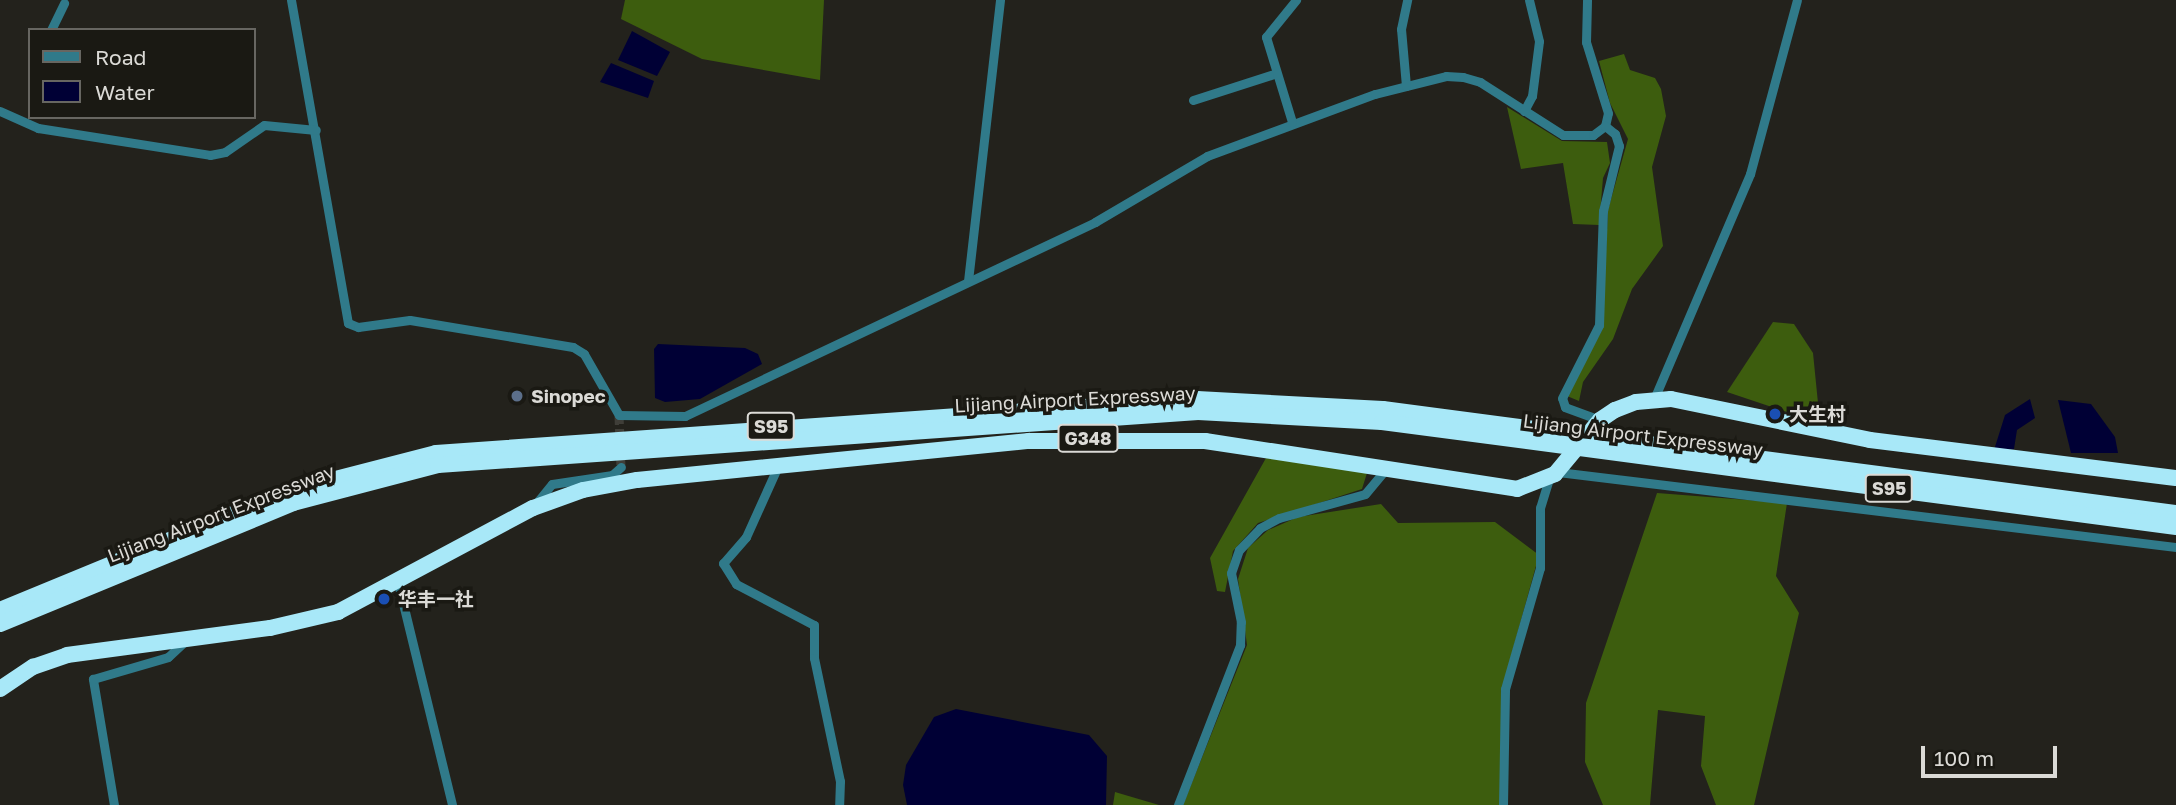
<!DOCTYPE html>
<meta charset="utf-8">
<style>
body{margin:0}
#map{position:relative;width:2176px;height:805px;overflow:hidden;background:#23221c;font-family:"Golos Text","Noto Sans SC",sans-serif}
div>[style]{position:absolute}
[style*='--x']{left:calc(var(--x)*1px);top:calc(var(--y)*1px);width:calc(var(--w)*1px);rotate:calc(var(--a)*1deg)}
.forest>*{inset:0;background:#3d5d0e}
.water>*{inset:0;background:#000035}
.street-tunnel>*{height:9px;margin-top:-4.5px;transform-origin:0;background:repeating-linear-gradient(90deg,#3f3e38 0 9px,transparent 0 13.5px)}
.street>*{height:9px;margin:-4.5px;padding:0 4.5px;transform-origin:4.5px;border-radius:4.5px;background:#307a8a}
.highway>*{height:16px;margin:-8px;padding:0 8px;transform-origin:8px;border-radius:8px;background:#a8e8f8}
.dots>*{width:19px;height:19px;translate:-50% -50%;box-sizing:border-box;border:4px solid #1a1913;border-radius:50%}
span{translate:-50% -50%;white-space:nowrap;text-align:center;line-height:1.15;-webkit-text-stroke:7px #1a1913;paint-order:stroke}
.shield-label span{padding:2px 5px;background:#1a1913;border:2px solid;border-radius:5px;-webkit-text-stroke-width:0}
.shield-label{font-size:18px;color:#dbdad6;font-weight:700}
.poi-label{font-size:19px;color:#dbdad6;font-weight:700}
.left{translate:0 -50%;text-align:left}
.street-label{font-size:19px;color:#dbdad6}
.legend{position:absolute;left:28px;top:28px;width:228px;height:91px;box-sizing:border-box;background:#1a1913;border:2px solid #676661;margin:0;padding:9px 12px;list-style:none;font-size:21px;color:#dbdad6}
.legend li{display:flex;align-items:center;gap:14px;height:35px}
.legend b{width:35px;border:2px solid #676661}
.scale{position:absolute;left:1921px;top:746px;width:136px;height:32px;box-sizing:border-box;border:4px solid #dbdad6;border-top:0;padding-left:9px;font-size:21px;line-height:24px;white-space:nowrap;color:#dbdad6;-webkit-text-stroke:5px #1a1913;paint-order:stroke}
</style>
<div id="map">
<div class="forest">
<i style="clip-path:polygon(625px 0,824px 0,820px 80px,702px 59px,621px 19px)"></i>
<i style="clip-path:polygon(1624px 54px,1630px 70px,1655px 78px,1661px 89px,1666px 116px,1652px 167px,1663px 246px,1632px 289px,1613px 339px,1583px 382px,1579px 401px,1567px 396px,1602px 330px,1608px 210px,1628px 139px,1610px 103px,1599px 61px)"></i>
<i style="clip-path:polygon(1507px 107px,1562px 141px,1607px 142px,1610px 163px,1603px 178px,1599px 225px,1573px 224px,1563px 163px,1521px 169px)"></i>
<i style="clip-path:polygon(1773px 322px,1794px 324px,1813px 353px,1820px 423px,1727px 392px)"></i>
<i style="clip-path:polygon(1266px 458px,1367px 473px,1362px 489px,1258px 523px,1233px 551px,1225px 592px,1217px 591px,1210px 558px)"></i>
<i style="clip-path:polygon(1657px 493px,1787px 503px,1776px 576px,1799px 613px,1754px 805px,1716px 805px,1701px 766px,1705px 716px,1658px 710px,1650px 805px,1603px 805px,1585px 762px,1586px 703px)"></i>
<i style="clip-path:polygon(1381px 504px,1398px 523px,1495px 522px,1539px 555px,1502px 689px,1500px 805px,1183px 805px,1247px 645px,1238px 579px,1248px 548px,1268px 530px,1298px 517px)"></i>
<i style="clip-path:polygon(1115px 792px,1159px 805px,1113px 805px)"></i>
</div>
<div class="water">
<i style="clip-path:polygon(632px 31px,670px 52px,657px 76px,618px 60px)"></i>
<i style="clip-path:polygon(611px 63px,654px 81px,648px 98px,600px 82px)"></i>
<i style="clip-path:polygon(658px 344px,745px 348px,758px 354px,762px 364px,700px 399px,665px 402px,655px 398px,654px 349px)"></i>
<i style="clip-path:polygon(2030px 399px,2035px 418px,2017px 430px,2014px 449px,1994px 450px,2005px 415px)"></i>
<i style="clip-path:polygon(2058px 400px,2091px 404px,2115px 437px,2118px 453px,2071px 453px)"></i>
<i style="clip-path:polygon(956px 709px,1089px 735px,1107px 756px,1106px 805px,907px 805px,903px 785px,906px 765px,934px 717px)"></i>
</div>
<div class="street-tunnel">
<i style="--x:619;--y:415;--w:52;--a:87.8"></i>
</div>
<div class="street">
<i style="--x:291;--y:0;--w:328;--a:80"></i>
<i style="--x:348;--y:323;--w:11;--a:22"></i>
<i style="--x:358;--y:327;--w:52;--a:-7.7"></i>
<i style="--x:410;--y:320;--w:165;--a:9.4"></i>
<i style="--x:573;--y:347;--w:13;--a:32"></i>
<i style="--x:584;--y:354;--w:70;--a:60.2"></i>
<i style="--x:619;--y:415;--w:66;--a:0.9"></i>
<i style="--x:685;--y:416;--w:454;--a:-25.3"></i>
<i style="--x:1095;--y:222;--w:130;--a:-30.5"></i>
<i style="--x:1207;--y:156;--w:179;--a:-20.3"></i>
<i style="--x:1375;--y:94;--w:73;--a:-14.2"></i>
<i style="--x:1446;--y:76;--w:17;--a:3"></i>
<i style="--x:1463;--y:77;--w:18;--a:16"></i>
<i style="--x:1480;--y:82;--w:98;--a:32.6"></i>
<i style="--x:1563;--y:135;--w:30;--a:0"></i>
<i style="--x:1593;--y:135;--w:15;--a:-37"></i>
<i style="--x:1605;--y:126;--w:13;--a:-77"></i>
<i style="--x:1608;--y:113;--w:74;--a:-107.2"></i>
<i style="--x:1586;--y:42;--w:42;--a:-88.6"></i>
<i style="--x:51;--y:30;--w:30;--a:-64"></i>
<i style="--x:1406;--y:86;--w:57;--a:-95"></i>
<i style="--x:1401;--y:29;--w:30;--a:-78"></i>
<i style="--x:1193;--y:100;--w:85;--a:-17.8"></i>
<i style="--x:0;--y:111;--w:42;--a:24.1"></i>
<i style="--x:38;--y:128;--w:174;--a:8.9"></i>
<i style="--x:210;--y:155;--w:15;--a:-11"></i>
<i style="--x:225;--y:152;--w:47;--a:-34.7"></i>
<i style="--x:264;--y:125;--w:52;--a:5.5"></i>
<i style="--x:1524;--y:111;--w:17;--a:-62"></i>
<i style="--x:1532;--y:96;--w:55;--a:-82.7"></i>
<i style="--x:1539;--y:41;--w:42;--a:-103.7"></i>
<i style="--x:1292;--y:122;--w:89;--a:-107"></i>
<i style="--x:1266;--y:37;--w:48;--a:-51"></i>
<i style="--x:968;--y:281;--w:283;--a:-83.5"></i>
<i style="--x:1654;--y:399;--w:245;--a:-66.9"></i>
<i style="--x:1750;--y:174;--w:180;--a:-74.9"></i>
<i style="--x:1600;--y:420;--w:37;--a:-160"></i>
<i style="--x:1565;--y:407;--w:9;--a:-108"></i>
<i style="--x:1562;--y:398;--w:82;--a:-63.1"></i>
<i style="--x:1599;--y:325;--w:114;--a:-88"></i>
<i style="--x:1603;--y:211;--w:67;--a:-76.2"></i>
<i style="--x:1619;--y:146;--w:13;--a:-108"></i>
<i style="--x:1615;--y:134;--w:13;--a:-141"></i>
<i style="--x:778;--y:466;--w:78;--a:114.3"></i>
<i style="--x:746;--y:537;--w:35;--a:131"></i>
<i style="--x:723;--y:563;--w:25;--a:58"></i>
<i style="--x:736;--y:584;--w:88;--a:27.7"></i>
<i style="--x:814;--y:625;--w:33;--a:90"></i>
<i style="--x:814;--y:658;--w:126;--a:78.1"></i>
<i style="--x:840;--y:781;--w:24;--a:92"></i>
<i style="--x:1558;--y:472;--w:623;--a:6.92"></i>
<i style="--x:534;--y:506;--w:28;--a:-51"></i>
<i style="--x:552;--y:484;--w:61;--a:-8.5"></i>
<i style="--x:612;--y:475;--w:12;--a:-42"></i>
<i style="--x:398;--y:583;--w:228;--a:76.3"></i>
<i style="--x:114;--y:805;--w:128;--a:-99.5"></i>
<i style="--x:93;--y:679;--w:78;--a:-16.3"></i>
<i style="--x:168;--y:657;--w:25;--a:-43"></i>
<i style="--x:1178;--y:805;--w:172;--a:-68.8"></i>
<i style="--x:1240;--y:645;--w:23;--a:-88"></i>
<i style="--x:1241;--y:622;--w:50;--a:-101.5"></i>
<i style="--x:1231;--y:573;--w:24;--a:-71"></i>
<i style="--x:1239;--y:550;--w:30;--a:-46"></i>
<i style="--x:1260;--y:528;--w:21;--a:-28"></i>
<i style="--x:1279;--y:518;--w:89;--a:-15.6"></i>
<i style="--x:1365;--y:494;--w:34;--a:-50"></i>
<i style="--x:1503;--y:805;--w:116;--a:-89"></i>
<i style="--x:1505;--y:689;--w:126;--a:-73.9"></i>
<i style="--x:1540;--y:568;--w:60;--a:-90"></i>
<i style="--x:1540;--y:508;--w:30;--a:-73"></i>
</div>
<div class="highway">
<i style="--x:0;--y:610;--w:313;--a:-22.4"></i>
<i style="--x:289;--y:491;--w:152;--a:-14.5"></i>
<i style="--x:436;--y:453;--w:763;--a:-4.06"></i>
<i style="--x:1197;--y:399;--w:186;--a:3.1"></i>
<i style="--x:1383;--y:409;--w:800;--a:7.47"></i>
<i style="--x:0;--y:624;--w:317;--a:-22.4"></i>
<i style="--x:293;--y:503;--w:150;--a:-14.7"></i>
<i style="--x:438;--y:465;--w:762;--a:-3.99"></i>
<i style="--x:1198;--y:412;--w:184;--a:3.1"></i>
<i style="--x:1382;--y:422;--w:801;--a:7.53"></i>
<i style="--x:0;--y:689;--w:40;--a:-34"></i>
<i style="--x:33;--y:667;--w:36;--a:-19"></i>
<i style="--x:67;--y:655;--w:205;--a:-7.6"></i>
<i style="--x:270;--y:628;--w:70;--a:-13.2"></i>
<i style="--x:338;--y:612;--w:221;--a:-28.1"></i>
<i style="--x:533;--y:508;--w:53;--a:-19.8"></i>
<i style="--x:583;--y:490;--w:55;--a:-10.5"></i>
<i style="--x:637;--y:480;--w:394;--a:-5.7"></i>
<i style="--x:1029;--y:441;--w:176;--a:0"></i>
<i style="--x:1205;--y:441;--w:316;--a:8.7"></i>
<i style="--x:1517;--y:489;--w:41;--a:-21.5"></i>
<i style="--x:1555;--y:474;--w:70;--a:-50.2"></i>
<i style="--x:1600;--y:420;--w:18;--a:-34"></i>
<i style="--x:1615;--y:410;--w:22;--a:-21"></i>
<i style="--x:1636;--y:402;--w:35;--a:-5"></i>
<i style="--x:1671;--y:399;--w:203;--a:11.6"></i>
<i style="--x:1870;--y:440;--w:308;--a:7.1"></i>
</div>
<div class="dots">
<i style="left:517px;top:396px;background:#5c6f8a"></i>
<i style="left:1775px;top:414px;background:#1a4fb4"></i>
<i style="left:384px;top:599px;background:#1a4fb4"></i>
</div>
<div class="shield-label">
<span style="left:771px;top:426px">S95</span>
<span style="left:1088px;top:438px">G348</span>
<span style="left:1889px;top:488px">S95</span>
</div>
<div class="poi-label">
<span class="left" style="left:531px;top:396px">Sinopec</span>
<span class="left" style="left:1789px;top:414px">大生村</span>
<span class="left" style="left:398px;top:599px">华丰一社</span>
</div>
<div class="street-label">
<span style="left:1075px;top:399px;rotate:-3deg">Lijiang Airport Expressway</span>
<span style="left:1643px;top:435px;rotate:7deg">Lijiang Airport Expressway</span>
<span style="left:221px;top:513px;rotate:-21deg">Lijiang Airport Expressway</span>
</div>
<ul class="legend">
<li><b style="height:9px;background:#307a8a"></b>Road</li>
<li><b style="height:19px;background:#000035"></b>Water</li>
</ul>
<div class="scale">100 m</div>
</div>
